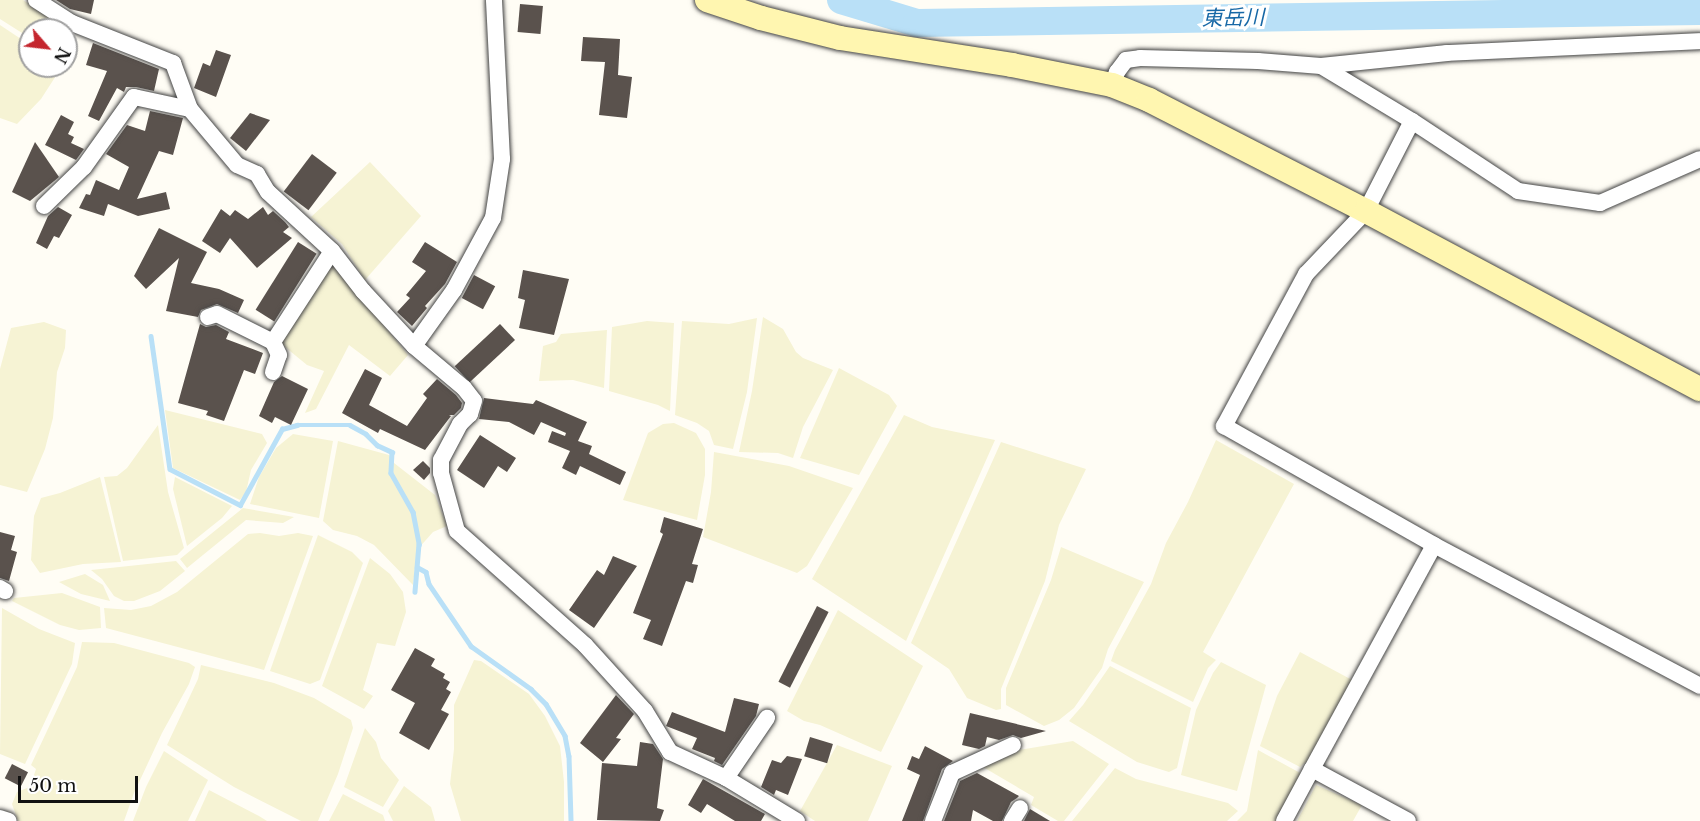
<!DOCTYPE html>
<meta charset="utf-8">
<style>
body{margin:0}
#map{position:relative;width:1700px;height:821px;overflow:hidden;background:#fffdf5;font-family:"Libre Baskerville","Noto Sans JP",serif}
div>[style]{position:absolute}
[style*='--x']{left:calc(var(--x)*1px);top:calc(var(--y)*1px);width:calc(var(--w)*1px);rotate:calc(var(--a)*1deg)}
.farmland>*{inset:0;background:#f6f3d4}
.stream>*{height:4.5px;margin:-2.25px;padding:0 2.25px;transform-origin:2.25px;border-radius:2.25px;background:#b9e0f7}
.river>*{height:28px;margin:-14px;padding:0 14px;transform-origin:14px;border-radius:14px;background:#b9e0f7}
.building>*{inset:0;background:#5a524d;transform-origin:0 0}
.roads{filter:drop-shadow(0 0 2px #444) drop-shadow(0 0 2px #444)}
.street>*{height:16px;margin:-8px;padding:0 8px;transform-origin:8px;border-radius:8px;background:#fff}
.secondary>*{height:24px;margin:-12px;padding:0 12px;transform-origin:12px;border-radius:12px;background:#fff6b0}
span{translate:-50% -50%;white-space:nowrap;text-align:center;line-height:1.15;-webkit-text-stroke:6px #fff;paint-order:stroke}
.water-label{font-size:21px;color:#1768a6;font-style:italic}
.north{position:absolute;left:18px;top:18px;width:60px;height:60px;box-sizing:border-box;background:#fff;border:2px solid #a0a0a0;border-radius:50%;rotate:118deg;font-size:16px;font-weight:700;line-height:24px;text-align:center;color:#111}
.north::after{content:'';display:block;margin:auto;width:21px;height:27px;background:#c4262e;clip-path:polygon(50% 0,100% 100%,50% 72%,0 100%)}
.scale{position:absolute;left:18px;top:776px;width:120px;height:27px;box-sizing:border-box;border:3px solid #111;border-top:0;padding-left:8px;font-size:18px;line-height:21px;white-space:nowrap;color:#111;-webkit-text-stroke:4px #fff;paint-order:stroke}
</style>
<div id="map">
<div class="farmland">
<i style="clip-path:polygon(0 0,23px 0,68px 29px,66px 33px,66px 30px,30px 30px,30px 38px,0 19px)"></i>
<i style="clip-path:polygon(0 25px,30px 45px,30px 66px,61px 68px,41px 99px,17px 124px,0 118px)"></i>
<i style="clip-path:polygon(370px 162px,421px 216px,365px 280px,342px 244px,311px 217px)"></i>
<i style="clip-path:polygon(332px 262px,408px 355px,390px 376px,349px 345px,316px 409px,305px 413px,324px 371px,307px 365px,279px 342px)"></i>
<i style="clip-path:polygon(763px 317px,783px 329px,796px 352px,803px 358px,833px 370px,803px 427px,793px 458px,778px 453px,739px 452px,752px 391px)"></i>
<i style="clip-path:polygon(757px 318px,747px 392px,733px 449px,714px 445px,709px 431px,697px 423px,675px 415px,682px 321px,729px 324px)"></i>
<i style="clip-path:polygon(647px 321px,674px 323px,670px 411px,658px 405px,609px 391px,612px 327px)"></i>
<i style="clip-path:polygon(44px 322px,66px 330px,65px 348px,57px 372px,53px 418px,45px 449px,27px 492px,0 485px,0 369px,11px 328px)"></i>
<i style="clip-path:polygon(607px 330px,604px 388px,573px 380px,539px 381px,543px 346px,556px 342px,561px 334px)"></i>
<i style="clip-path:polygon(839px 368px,889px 395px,897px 406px,859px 475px,800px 458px)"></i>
<i style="clip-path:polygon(165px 410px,262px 434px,267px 443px,251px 470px,246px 492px,240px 500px,173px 468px)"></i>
<i style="clip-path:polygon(904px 415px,932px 427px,995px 440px,906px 641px,812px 579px)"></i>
<i style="clip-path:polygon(674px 423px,696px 433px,705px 449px,705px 475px,697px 520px,623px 500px,648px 433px,663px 424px)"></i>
<i style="clip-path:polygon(158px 425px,168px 492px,184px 548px,177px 555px,123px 561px,104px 477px,117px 476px,127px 468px)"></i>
<i style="clip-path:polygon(293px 434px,333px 441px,319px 518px,250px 504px,259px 477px,276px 448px)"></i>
<i style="clip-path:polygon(1216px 440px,1294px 484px,1203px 652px,1216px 660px,1208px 668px,1193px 702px,1111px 661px,1115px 650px,1151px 584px,1166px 543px,1188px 502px)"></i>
<i style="clip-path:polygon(338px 441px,389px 455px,394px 463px,435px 495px,447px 526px,433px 532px,417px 550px,413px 585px,374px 545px,357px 536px,333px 530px,323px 521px)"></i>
<i style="clip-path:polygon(1001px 442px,1086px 469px,1059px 525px,1045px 581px,1001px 689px,1001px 709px,996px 710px,967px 698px,949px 669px,911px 643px)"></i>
<i style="clip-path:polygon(714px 452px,789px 466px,853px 488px,807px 566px,797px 573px,703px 537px,711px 492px)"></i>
<i style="clip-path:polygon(100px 477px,121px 562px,83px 564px,40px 573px,31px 560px,34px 516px,41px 498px,60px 493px)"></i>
<i style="clip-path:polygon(175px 477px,232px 506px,222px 518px,187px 546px,173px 489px)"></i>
<i style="clip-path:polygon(243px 508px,294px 517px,283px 523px,246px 520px,187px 568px,180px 559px)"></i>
<i style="clip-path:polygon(260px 533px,279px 536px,298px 533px,313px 536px,264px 670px,106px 628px,104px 608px,131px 610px,151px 606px,177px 592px,248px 534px)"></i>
<i style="clip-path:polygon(318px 535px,352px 552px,363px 563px,320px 680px,310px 684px,270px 671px)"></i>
<i style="clip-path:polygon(1061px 547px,1144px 582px,1108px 649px,1102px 668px,1074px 708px,1059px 720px,1044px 726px,1006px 705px,1006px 688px,1051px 580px)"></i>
<i style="clip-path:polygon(370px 558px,390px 574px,403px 592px,406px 612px,395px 646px,377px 643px,363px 690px,373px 696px,364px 709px,322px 686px)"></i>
<i style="clip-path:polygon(176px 561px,185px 571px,160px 591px,134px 601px,124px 601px,114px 596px,102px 579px,91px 570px)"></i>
<i style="clip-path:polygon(85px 574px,103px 585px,110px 601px,81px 594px,59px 582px)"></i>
<i style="clip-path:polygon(62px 593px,100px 607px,101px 628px,79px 630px,60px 625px,12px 601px,14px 598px)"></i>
<i style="clip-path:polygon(2px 608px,39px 629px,75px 643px,72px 664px,25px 764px,0 754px)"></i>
<i style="clip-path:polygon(838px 610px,923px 666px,881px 752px,820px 725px,804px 721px,787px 711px)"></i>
<i style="clip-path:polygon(82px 642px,114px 643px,189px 663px,195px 667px,189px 684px,162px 733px,134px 793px,124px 821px,18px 821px,12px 804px,17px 792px,32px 786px,36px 778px,34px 775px,36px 769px,31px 765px,77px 667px)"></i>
<i style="clip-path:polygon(1300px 652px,1354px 681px,1311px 758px,1300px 767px,1260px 746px,1277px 696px)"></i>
<i style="clip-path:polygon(474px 660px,481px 661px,529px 694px,545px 716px,560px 746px,564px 782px,564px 821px,461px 821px,450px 784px,454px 749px,454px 705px)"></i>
<i style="clip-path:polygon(1221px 662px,1266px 685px,1237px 791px,1181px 775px,1196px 710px,1213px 673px)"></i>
<i style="clip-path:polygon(201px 665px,274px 683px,314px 698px,351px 720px,353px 728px,338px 774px,318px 821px,301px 821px,234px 787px,167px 745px,198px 679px)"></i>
<i style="clip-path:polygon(1110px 666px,1191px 708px,1177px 768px,1169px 772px,1137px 762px,1069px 721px,1083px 705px)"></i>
<i style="clip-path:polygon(365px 728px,376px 742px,381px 758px,399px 780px,383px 807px,344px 787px)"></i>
<i style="clip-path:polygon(1073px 741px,1109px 764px,1064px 821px,1058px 821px,1031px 805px,1034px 797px,983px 767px,1019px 750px)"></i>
<i style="clip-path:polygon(837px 745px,892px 766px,868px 821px,815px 821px,800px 811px)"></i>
<i style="clip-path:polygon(1258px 750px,1302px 774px,1277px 821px,1237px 821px,1247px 811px)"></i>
<i style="clip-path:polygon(164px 751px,208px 780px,188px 821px,133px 821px,146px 787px)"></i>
<i style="clip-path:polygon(1115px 768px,1136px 779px,1228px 803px,1238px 811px,1227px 821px,1072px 821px)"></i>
<i style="clip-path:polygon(1316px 785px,1362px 805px,1353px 821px,1297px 821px)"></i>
<i style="clip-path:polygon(404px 786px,431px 807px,435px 821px,393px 821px,388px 811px)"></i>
<i style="clip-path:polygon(209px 790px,259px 816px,267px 821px,195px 821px)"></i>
<i style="clip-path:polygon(343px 794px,383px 815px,385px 821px,329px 821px)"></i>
</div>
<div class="stream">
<i style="--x:151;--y:336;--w:134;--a:81.9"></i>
<i style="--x:170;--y:469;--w:79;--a:27.2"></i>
<i style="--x:240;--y:505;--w:87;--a:-61.1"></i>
<i style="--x:282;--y:429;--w:16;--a:-15"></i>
<i style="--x:297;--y:425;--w:53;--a:0"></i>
<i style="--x:350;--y:425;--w:18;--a:29"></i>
<i style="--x:366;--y:434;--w:16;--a:45"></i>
<i style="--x:377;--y:445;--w:17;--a:25"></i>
<i style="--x:392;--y:452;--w:21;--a:93"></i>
<i style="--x:391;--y:473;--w:45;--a:60.6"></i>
<i style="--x:413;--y:512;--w:33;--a:79"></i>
<i style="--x:419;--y:544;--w:48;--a:94.8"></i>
<i style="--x:417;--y:567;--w:10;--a:29"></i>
<i style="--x:426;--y:572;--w:12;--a:76"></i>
<i style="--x:429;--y:584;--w:75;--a:55.9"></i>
<i style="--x:471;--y:646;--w:74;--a:35.6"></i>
<i style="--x:531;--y:689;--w:21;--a:45"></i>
<i style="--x:546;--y:704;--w:37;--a:59"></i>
<i style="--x:565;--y:736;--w:20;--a:79"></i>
<i style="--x:569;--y:756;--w:65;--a:88.2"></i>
</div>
<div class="river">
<i style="--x:841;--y:0;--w:79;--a:16.8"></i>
<i style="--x:917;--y:23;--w:783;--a:-0.88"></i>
</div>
<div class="building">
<i style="clip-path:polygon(56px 0,94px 0,91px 14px,70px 9px)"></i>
<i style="left:520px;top:4px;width:23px;height:28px;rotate:5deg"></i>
<i style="clip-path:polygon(583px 37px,620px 39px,618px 75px,632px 77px,627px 118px,599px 115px,605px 62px,581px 61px)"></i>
<i style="clip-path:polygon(93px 43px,159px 69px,154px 91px,136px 87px,126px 87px,124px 92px,117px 88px,99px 121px,88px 116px,107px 71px,86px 65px)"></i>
<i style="clip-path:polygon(216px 50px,231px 55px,216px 97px,194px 88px,203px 63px,210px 66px)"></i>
<i style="clip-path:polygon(150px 111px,183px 118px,173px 155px,159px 151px,137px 199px,166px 192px,170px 209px,138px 216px,108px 204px,104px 216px,79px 208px,86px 194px,90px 195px,96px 180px,119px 190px,129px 167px,106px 154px,127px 125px,145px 131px)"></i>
<i style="clip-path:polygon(250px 113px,270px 120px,246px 151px,230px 138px)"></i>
<i style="clip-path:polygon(61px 115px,74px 122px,68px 134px,74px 137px,71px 143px,84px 149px,76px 160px,45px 145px)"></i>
<i style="clip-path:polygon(35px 142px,59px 177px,30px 201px,12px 192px)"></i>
<i style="left:312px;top:154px;width:31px;height:47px;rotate:37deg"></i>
<i style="clip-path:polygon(58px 207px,72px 215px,59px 238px,54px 236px,47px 249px,36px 243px,48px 216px)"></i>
<i style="clip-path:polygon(263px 207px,268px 215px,273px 211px,285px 222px,289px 227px,283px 232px,292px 238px,257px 268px,230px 238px,220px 253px,202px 241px,221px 209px,230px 216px,235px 210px,248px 219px)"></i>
<i style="clip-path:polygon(159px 228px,207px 252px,191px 283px,219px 289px,244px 300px,238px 313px,217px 304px,201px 310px,198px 317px,166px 311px,179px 258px,146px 289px,134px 276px)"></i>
<i style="left:298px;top:242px;width:22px;height:80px;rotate:32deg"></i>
<i style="clip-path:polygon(425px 242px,457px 262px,445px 284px,425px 306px,427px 308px,412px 326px,397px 312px,410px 298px,406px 295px,426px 271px,412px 262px)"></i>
<i style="clip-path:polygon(523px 270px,569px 279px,554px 335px,519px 328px,525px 300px,518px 298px)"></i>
<i style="left:474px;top:275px;width:24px;height:26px;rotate:28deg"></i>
<i style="clip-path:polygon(200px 324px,206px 327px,216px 325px,229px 332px,226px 339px,263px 353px,255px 374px,244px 370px,224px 421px,206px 415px,208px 411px,178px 403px)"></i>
<i style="left:500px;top:324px;width:22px;height:62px;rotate:47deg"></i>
<i style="clip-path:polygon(365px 369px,382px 378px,369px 405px,407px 426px,427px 398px,423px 394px,437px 379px,456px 395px,462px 403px,461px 408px,454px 415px,449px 415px,451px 416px,425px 450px,380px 429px,378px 433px,342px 413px)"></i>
<i style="clip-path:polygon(282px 376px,308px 389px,291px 425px,275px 417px,272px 423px,259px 416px,274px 382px)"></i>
<i style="clip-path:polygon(484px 398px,533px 404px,536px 400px,587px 422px,578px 441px,592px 446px,589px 454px,626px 472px,620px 485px,580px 466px,576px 475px,562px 468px,570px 451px,548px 442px,552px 431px,565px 436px,566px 433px,541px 422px,534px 435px,509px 422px,479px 419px)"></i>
<i style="clip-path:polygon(480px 435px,516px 458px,507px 472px,498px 466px,484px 488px,457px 470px)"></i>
<i style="clip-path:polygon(423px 461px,430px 468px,430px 473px,424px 480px,413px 470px)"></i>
<i style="clip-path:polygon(664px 517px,703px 529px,692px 564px,698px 565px,693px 583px,686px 581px,662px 646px,643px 639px,651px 620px,633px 613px,663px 534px,660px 532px)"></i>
<i style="clip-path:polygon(0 532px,15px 536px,11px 550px,17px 552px,9px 581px,0 578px)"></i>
<i style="clip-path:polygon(613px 556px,637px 566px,594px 628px,569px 610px,597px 570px,604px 575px)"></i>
<i style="left:817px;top:606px;width:13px;height:85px;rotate:27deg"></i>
<i style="clip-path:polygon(415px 648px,435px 659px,431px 666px,445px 674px,443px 678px,450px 682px,446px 689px,451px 692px,441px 710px,449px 714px,429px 750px,399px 733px,415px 703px,391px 690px)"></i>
<i style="clip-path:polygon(616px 695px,634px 714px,616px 738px,621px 739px,603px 762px,580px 743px)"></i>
<i style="clip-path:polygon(734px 698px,759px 704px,756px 716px,722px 765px,714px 761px,715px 758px,692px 749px,697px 738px,666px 726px,672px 712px,725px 732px)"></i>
<i style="clip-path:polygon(970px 713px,1046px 731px,1021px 738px,1013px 735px,999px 740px,987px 737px,985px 746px,979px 749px,962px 745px)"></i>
<i style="left:810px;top:737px;width:24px;height:20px;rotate:17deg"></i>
<i style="clip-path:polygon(640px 742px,653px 744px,663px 759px,657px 808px,664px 810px,660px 821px,597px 820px,602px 763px,637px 766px)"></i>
<i style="clip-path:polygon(925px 746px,953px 761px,942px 769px,923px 821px,902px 821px,920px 775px,907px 769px,912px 756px,919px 759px)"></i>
<i style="clip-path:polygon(787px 756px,802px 759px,788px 795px,776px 790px,774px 795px,761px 787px,772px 760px,781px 763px)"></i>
<i style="left:12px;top:764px;width:18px;height:16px;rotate:27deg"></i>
<i style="clip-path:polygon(977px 773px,1019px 796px,1017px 798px,1011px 802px,1002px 821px,993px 821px,973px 810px,971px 821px,944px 821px,960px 781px)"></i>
<i style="clip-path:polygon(703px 779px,765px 814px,761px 821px,735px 821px,707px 804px,701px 813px,688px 805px)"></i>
<i style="clip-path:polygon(1030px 809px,1050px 821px,1024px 821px)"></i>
</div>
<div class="roads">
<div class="street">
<i style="--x:36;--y:0;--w:43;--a:32.6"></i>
<i style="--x:72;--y:23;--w:109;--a:21.6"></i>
<i style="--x:173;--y:63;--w:49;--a:69.7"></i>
<i style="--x:190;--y:109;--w:73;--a:50"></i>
<i style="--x:237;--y:165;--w:22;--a:24"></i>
<i style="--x:257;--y:174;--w:21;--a:59"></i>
<i style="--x:268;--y:192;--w:87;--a:42.7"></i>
<i style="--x:332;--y:251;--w:51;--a:52.2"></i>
<i style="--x:363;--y:291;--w:75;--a:47.2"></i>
<i style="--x:414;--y:346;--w:65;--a:40"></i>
<i style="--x:464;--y:388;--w:16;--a:52"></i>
<i style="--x:474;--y:401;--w:14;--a:107"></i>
<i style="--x:470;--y:414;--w:14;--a:135"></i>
<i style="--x:460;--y:424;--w:41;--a:117.8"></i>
<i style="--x:441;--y:460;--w:13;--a:90"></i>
<i style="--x:441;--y:473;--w:60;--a:74.6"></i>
<i style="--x:457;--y:531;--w:171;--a:41.7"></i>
<i style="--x:585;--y:645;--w:89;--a:47.7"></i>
<i style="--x:645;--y:711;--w:48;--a:58.6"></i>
<i style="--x:670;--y:752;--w:62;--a:24.9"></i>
<i style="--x:726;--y:778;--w:83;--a:31.2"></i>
<i style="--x:1321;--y:66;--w:106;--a:31.1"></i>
<i style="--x:1412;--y:121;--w:101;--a:117.1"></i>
<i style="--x:1366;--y:211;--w:87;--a:133.6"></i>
<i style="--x:1306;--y:274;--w:173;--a:118.3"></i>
<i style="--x:1224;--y:426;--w:241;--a:29.5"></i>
<i style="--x:1434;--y:545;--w:301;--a:27.9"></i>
<i style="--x:1112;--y:85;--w:14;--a:-69"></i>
<i style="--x:1117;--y:72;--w:15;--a:-53"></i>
<i style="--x:1126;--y:60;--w:14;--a:-8"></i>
<i style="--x:1140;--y:58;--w:118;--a:1.5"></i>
<i style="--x:1258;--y:61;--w:63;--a:4.5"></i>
<i style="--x:1321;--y:66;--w:127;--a:-5.9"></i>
<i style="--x:1447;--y:53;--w:253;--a:-2.7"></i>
<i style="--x:1412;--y:121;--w:127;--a:33.4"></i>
<i style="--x:1518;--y:191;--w:83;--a:8.3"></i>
<i style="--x:1600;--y:203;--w:109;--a:-23.7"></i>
<i style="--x:44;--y:206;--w:56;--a:-44.3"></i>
<i style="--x:84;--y:167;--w:86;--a:-54.5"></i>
<i style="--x:134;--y:97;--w:57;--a:12.1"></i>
<i style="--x:208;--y:317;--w:9;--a:-18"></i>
<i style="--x:217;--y:314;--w:63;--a:26.6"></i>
<i style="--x:414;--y:346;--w:69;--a:-54.5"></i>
<i style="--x:454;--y:290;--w:82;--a:-61.6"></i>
<i style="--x:493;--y:218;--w:60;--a:-81.3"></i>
<i style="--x:502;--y:159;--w:159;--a:-92.9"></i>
<i style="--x:273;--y:372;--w:18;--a:-71"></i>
<i style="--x:279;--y:355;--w:14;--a:-115"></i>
<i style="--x:273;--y:342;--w:108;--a:-57"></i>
<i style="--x:0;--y:588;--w:6;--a:31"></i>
<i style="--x:1312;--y:769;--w:255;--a:-61.4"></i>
<i style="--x:726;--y:778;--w:73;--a:-55.7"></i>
<i style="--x:0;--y:818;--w:9;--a:18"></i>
<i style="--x:933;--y:821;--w:52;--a:-68.4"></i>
<i style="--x:952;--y:773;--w:67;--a:-24.7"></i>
<i style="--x:1012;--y:821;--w:15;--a:-58"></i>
<i style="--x:1284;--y:821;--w:59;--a:-61.7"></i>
<i style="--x:1312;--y:769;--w:109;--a:28.4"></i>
</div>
<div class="secondary">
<i style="--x:707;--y:0;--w:57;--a:18.4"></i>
<i style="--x:761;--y:18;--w:81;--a:14.2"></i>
<i style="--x:840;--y:38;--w:174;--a:8.9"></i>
<i style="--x:1012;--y:65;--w:102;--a:11.3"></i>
<i style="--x:1112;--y:85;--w:40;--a:22"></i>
<i style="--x:1149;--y:100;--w:244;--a:27.1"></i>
<i style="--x:1366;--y:211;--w:378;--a:28.1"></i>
</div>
</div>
<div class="water-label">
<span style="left:1233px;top:18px;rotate:-1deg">東岳川</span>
</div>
<div class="north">N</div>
<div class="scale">50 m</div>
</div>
